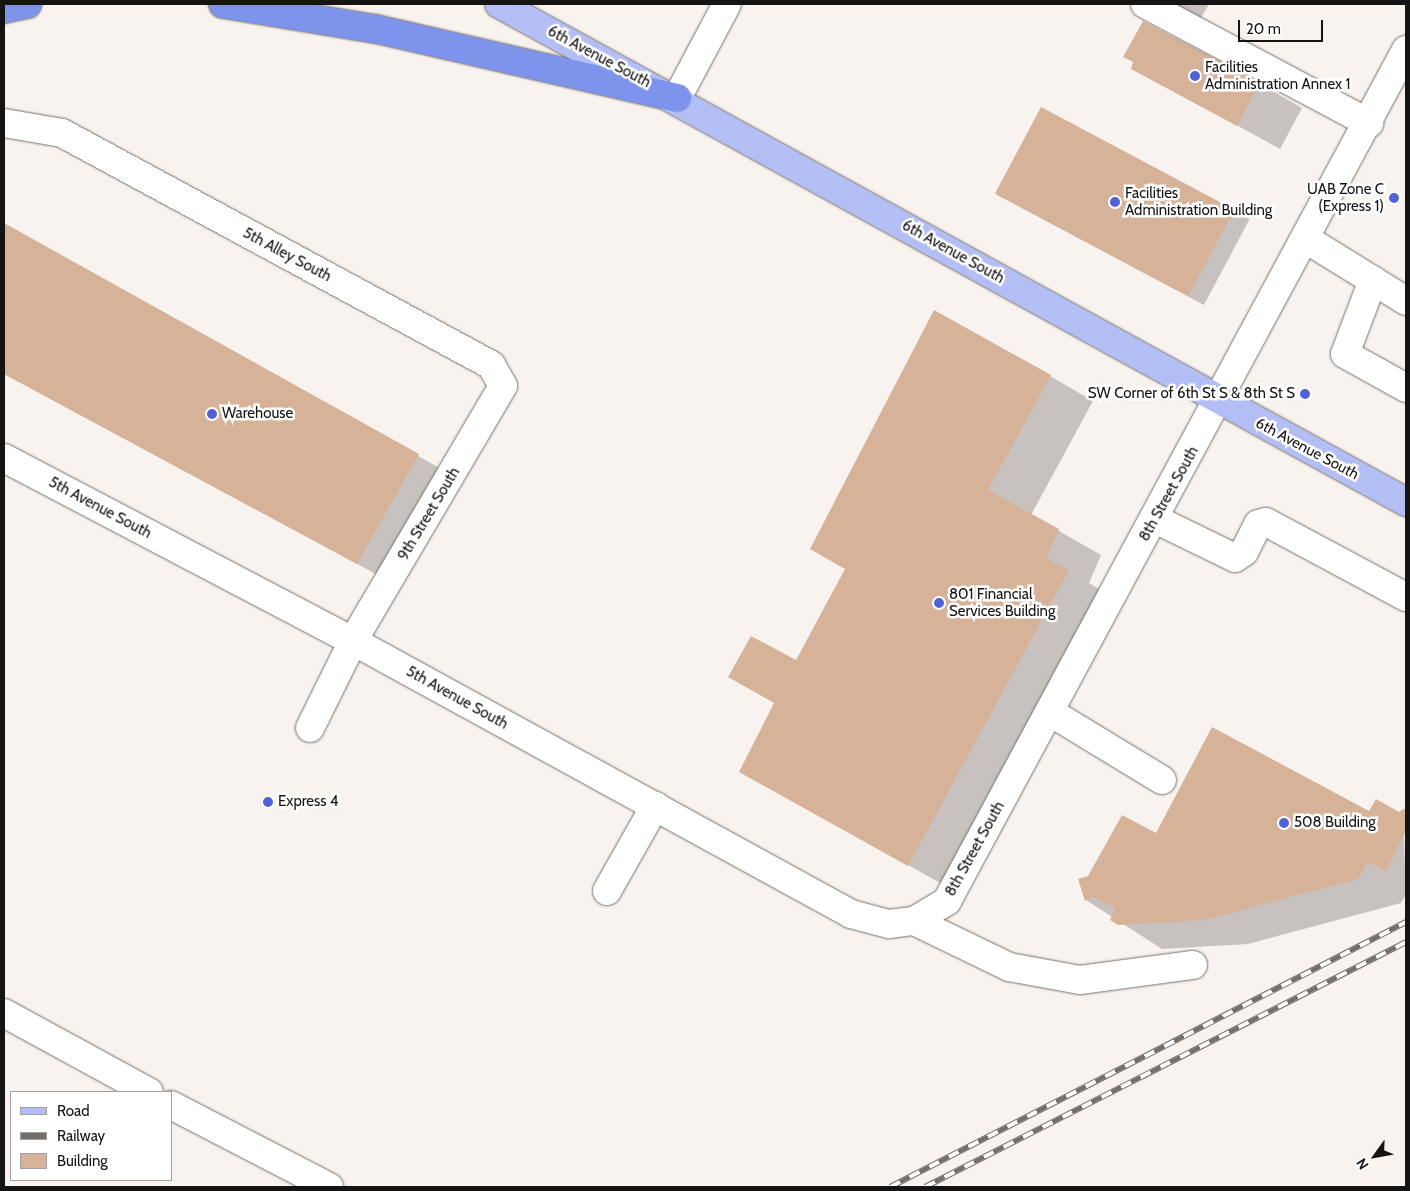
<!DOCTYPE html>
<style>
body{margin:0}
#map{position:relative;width:1410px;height:1191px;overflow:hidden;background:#f9f3ef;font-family:Cabin,sans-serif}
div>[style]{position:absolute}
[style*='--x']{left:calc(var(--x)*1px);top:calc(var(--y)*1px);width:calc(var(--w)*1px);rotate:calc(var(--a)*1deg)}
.shadow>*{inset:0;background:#0003;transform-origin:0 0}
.building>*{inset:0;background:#d6b299;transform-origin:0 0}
.roads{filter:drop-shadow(0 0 1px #76716d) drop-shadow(0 0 1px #76716d)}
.minor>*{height:28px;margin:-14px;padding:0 14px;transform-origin:14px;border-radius:14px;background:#fff}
.major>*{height:28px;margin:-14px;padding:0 14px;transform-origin:14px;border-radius:14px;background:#b2bef4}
.highway>*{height:28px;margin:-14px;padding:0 14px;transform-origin:14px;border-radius:14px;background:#7e93ec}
.rail>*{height:5.5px;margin-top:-2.75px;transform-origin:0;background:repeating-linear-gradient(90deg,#fff 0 11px,#716e6b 0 22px);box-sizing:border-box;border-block:1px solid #716e6b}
.dots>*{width:14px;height:14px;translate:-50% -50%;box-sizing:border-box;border:2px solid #fff;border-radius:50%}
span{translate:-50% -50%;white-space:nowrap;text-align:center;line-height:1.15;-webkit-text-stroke:5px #fff;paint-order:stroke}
.street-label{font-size:15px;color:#151412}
.poi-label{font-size:15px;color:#151412}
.left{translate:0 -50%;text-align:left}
.right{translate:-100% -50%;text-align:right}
.frame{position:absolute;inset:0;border:5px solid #151412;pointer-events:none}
.legend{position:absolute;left:10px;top:1091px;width:162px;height:90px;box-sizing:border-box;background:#fff;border:1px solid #a1a1a0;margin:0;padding:6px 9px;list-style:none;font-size:15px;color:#151412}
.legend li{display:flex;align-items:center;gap:10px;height:25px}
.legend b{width:25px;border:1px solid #a1a1a0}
.north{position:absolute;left:1350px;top:1131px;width:50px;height:50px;-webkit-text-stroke:4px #fff;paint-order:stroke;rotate:238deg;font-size:14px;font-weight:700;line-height:20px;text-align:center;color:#151412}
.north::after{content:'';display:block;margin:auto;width:18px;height:22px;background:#151412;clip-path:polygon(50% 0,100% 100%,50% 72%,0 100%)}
.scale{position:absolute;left:1238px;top:20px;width:85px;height:22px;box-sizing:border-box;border:2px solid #151412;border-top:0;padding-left:6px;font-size:15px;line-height:18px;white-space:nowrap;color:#151412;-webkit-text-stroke:4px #fff;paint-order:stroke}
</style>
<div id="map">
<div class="shadow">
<i style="clip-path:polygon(1163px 4px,1209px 4px,1198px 23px)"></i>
<i style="clip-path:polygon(1132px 68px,1259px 83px,1302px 108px,1280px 149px)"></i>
<i style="left:1042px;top:109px;width:235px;height:97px;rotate:28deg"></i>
<i style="clip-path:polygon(4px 225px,461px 480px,400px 587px,4px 374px)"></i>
<i style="clip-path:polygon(1050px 376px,1093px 401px,1031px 515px,1101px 555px,1089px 583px,1111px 596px,951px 889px,784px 796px,797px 661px)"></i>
<i style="clip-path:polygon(1403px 808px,1406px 894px,1401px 903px,1248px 944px,1162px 949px,1086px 900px,1089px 877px,1156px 834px,1370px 812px,1399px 814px)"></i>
</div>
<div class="building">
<i style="clip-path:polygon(1143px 21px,1260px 82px,1237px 126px,1131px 69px,1133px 62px,1123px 57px)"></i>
<i style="left:1041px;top:107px;width:219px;height:98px;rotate:28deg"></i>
<i style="clip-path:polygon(4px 223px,419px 454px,357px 564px,4px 374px)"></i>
<i style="clip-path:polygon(934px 310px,1051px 375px,988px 490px,1059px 529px,1046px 558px,1069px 570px,908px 866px,739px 772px,774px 703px,728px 677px,751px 636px,796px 660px,845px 569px,810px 549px)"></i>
<i style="clip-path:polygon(1212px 727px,1369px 811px,1376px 799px,1399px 812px,1406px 808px,1406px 831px,1386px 871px,1368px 862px,1358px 879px,1204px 920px,1118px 925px,1110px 920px,1115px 908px,1093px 897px,1085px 901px,1078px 879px,1088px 876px,1122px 815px,1156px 833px)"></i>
</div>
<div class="roads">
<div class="minor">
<i style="--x:1145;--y:4;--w:254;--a:28"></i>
<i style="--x:677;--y:98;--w:106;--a:-62"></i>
<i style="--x:4;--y:123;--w:59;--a:9.8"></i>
<i style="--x:62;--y:133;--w:488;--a:28.4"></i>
<i style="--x:491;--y:365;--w:24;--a:60"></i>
<i style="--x:503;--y:386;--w:296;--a:120.5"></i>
<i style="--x:353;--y:641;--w:97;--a:116.3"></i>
<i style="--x:1306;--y:239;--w:118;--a:31.8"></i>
<i style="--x:1373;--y:280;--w:79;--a:110.7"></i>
<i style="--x:1345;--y:354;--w:70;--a:29.1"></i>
<i style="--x:4;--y:458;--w:394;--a:27.7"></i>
<i style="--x:353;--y:641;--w:568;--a:28.73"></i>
<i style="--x:851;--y:914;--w:39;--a:15"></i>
<i style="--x:889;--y:924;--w:25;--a:-7"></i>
<i style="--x:914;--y:921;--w:39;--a:-31"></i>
<i style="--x:947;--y:901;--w:967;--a:-61.66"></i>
<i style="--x:1155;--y:519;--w:89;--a:26"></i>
<i style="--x:1235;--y:558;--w:11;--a:-34"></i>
<i style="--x:1244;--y:552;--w:31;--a:-63"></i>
<i style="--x:1258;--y:524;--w:8;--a:-14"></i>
<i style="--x:1266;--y:522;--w:159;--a:28.2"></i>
<i style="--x:1050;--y:712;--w:131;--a:31.3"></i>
<i style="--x:607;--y:891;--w:98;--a:-60.5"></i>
<i style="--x:914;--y:921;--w:106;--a:25.8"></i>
<i style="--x:1009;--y:967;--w:72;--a:10.4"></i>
<i style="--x:1080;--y:980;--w:114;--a:-7.6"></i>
<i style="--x:4;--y:1013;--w:165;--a:28.6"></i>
<i style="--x:171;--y:1105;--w:178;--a:27.4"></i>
</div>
<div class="major">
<i style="--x:499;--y:4;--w:1035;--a:28.77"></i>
</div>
<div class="highway">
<i style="--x:223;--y:4;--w:155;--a:9.3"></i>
<i style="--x:376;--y:29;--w:309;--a:12.9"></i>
<i style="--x:4;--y:9;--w:24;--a:-12"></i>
</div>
</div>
<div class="rail">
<i style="--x:890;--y:1187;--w:580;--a:-27.18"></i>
<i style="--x:925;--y:1187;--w:540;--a:-26.99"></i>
</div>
<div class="dots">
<i style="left:1195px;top:76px;background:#5162d8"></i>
<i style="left:1394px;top:198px;background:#5162d8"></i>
<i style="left:1115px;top:202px;background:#5162d8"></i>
<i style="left:1305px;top:394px;background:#5162d8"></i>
<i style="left:212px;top:414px;background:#5162d8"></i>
<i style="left:939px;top:603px;background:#5162d8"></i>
<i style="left:268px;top:802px;background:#5162d8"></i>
<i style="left:1284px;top:823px;background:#5162d8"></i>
</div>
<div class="street-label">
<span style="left:599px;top:57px;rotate:28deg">6th Avenue South</span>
<span style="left:953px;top:252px;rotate:29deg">6th Avenue South</span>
<span style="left:287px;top:255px;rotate:28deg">5th Alley South</span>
<span style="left:1307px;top:449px;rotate:28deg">6th Avenue South</span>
<span style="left:1169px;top:494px;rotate:-61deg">8th Street South</span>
<span style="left:100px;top:508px;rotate:28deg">5th Avenue South</span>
<span style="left:429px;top:514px;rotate:-59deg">9th Street South</span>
<span style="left:457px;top:698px;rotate:29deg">5th Avenue South</span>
<span style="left:975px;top:849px;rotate:-61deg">8th Street South</span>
</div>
<div class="poi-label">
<span class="left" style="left:1205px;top:76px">Facilities<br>Administration Annex 1</span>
<span class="right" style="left:1384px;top:198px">UAB Zone C<br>(Express 1)</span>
<span class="left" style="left:1125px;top:202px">Facilities<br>Administration Building</span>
<span class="right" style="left:1295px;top:394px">SW Corner of 6th St S &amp; 8th St S</span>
<span class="left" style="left:222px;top:414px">Warehouse</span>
<span class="left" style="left:949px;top:603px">801 Financial<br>Services Building</span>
<span class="left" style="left:278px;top:802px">Express 4</span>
<span class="left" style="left:1294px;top:823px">508 Building</span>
</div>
<div class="frame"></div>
<ul class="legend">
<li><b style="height:6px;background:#b2bef4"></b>Road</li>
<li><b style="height:6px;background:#716e6b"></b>Railway</li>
<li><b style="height:14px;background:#d6b299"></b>Building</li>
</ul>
<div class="north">N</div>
<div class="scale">20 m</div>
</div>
